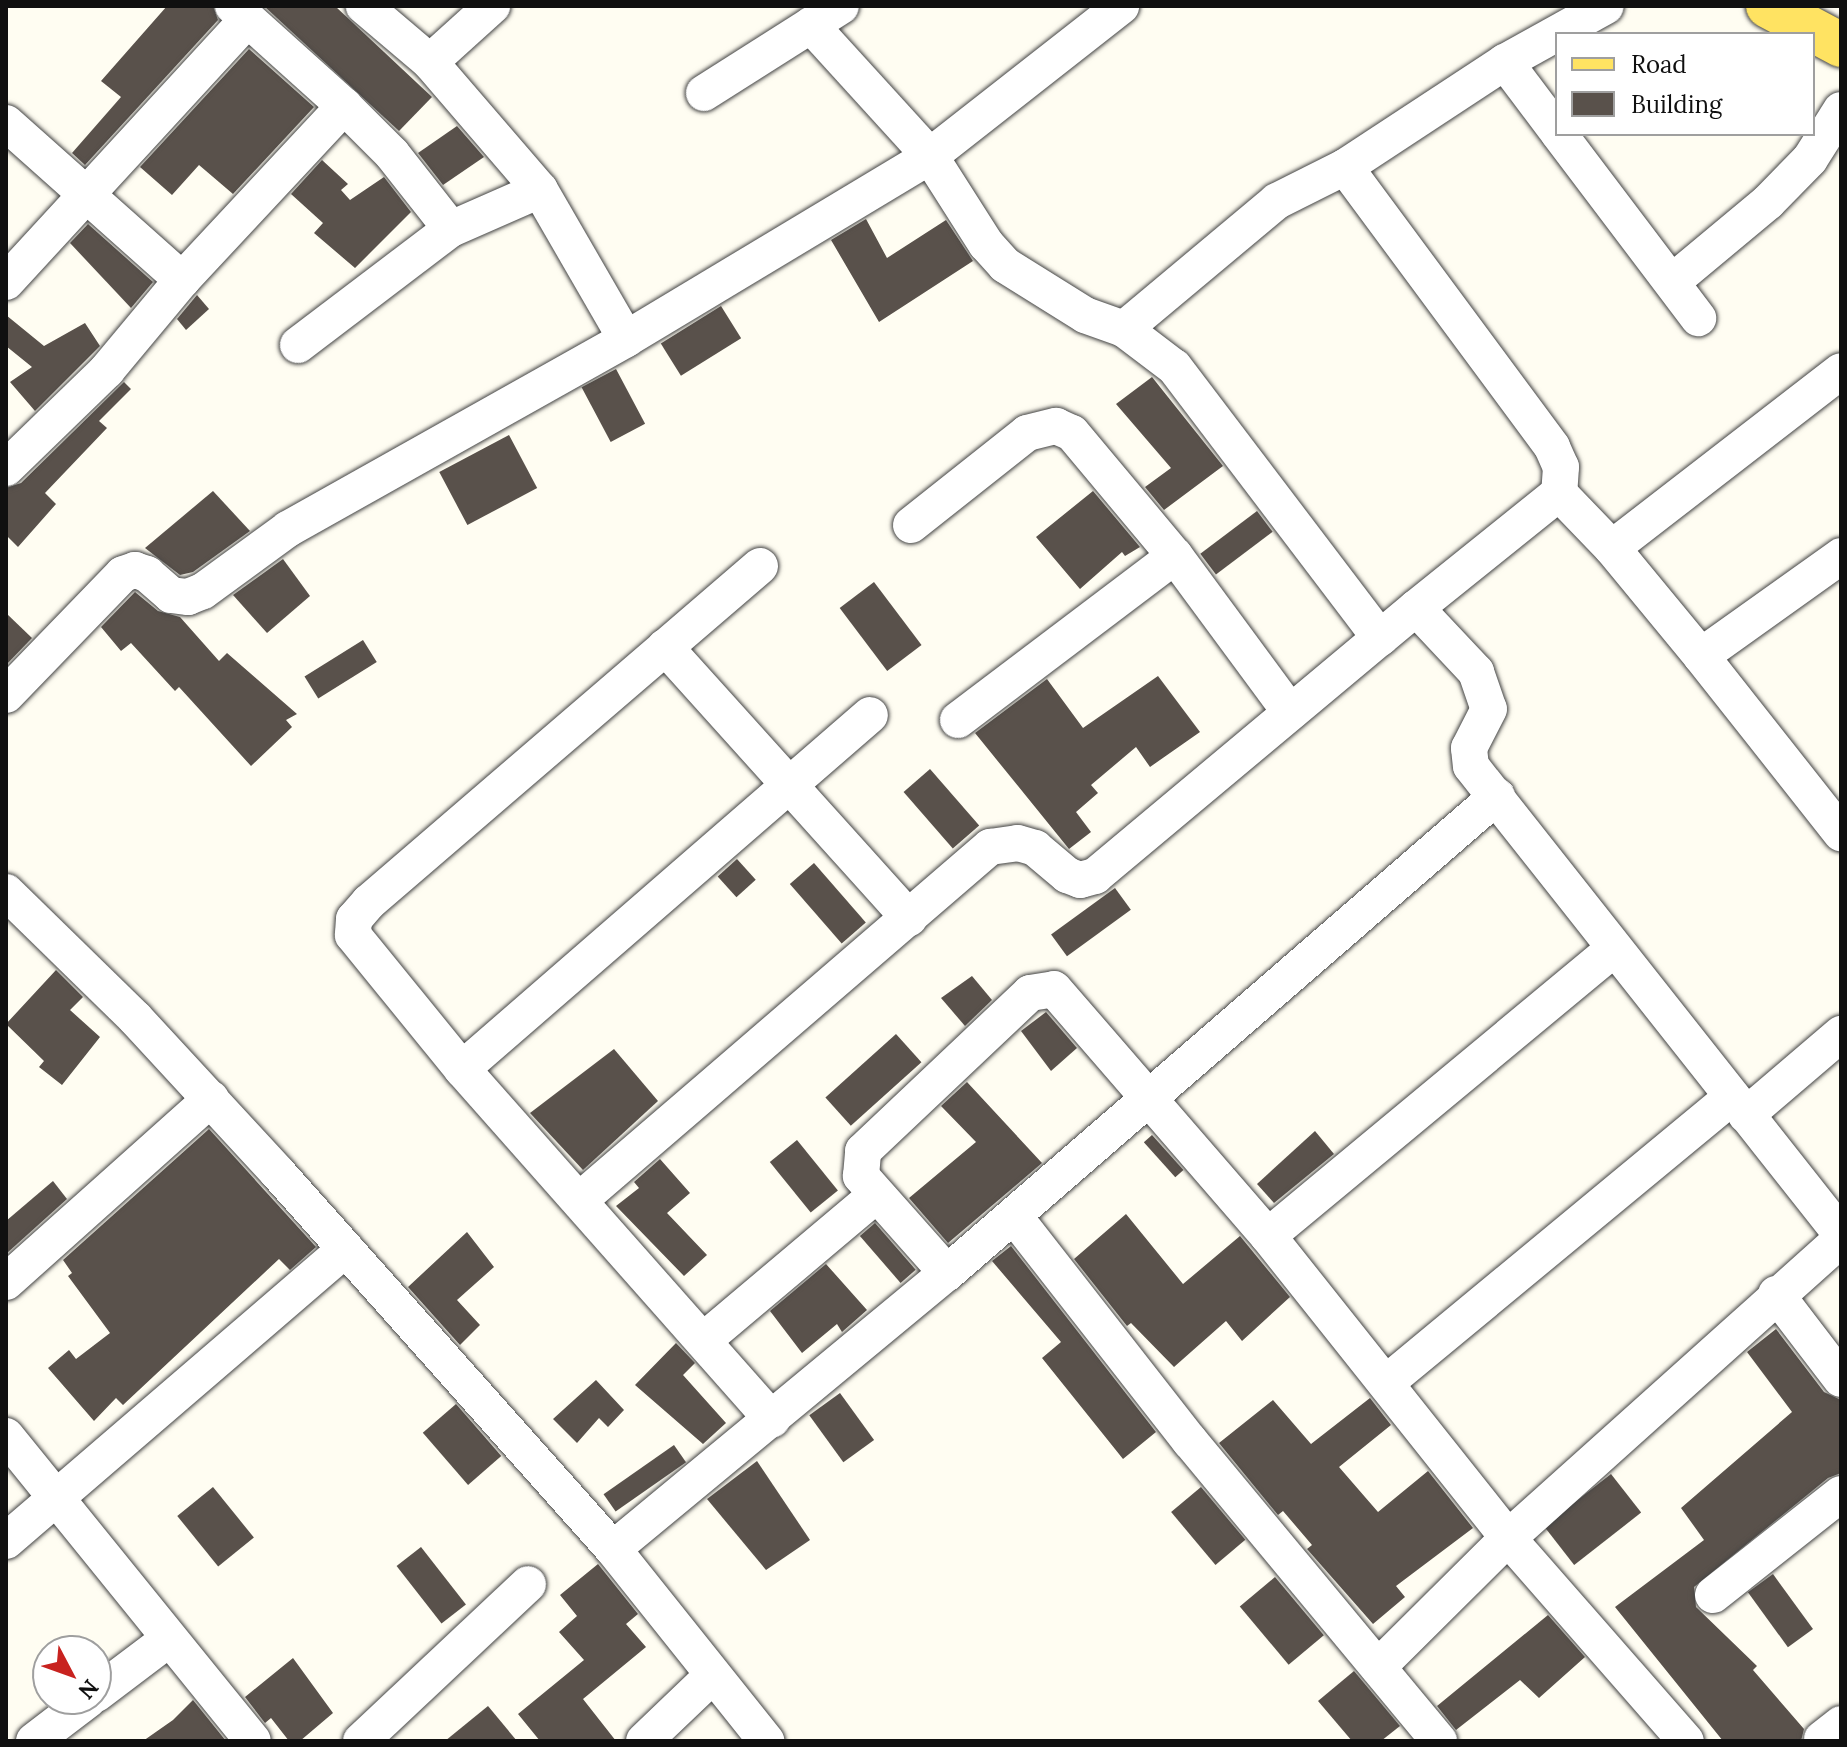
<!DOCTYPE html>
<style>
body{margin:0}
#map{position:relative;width:1847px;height:1747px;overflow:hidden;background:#fffdf2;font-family:Lora,serif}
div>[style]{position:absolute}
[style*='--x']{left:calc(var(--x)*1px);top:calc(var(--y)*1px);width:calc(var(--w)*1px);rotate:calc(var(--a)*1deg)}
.building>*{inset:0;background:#59514b;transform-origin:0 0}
.roads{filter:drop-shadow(0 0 2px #434343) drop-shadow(0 0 2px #434343)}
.minor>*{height:36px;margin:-18px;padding:0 18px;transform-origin:18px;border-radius:18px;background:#fff}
.major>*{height:44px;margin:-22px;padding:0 22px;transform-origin:22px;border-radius:22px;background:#ffe362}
span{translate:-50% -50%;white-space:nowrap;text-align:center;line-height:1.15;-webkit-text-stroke:8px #fff;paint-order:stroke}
.frame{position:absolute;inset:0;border:8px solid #101010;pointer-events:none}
.legend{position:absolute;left:1555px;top:32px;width:260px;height:104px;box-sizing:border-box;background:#fff;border:2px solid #9f9f9f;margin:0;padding:10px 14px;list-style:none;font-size:24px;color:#101010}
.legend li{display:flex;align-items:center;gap:16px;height:40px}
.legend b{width:40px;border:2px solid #9f9f9f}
.north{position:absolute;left:32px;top:1635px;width:80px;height:80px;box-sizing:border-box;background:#fff;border:2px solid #9f9f9f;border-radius:50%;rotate:131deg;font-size:22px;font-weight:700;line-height:32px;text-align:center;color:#101010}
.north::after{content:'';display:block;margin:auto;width:28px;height:36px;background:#c8221f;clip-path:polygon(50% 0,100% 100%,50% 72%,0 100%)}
</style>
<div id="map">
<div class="building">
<i style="clip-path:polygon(167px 6px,213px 6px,218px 20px,85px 165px,72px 153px,121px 97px,101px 81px)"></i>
<i style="clip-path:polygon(264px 6px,335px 6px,432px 97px,399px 131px)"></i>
<i style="clip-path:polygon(249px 49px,314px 107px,233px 194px,199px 165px,172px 195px,140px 167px)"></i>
<i style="clip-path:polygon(457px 126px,484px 157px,443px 185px,418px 153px)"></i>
<i style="clip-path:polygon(322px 160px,348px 184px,341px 190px,350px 200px,384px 177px,411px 212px,355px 268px,314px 233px,323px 223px,291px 194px)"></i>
<i style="clip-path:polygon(866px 219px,887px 258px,946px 220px,973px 261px,879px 322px,831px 240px)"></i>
<i style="clip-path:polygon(88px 224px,153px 282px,131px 308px,70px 243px)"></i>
<i style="clip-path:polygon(197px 295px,209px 309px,186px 330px,177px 319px)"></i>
<i style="left:721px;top:306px;width:38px;height:71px;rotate:58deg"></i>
<i style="clip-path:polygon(6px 315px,44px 346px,85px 323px,100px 346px,35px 411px,10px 382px,32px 367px,6px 346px)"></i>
<i style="left:616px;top:369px;width:62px;height:39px;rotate:62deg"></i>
<i style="clip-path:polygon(1152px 377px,1223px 466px,1164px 510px,1145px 487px,1171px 468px,1116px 404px)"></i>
<i style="clip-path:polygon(124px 382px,131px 389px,99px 421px,107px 428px,45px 493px,56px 504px,18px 547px,6px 535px,6px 488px,21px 483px)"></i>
<i style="left:509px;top:435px;width:60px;height:79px;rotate:62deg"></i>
<i style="clip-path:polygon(213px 491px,250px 531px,193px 572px,180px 575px,145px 548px)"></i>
<i style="clip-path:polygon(1093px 491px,1140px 547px,1125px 556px,1122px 552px,1080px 589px,1036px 537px)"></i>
<i style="left:1257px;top:511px;width:26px;height:71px;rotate:53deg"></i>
<i style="clip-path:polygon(283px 559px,310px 596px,267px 633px,233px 595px)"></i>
<i style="left:874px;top:582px;width:79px;height:43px;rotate:53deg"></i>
<i style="clip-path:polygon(135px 592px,158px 611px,180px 617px,219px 661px,227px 653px,297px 714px,286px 720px,292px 727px,251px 766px,179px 687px,175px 691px,131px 643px,121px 651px,101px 627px)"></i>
<i style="clip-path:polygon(6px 613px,32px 638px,6px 665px)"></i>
<i style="left:363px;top:640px;width:26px;height:69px;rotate:58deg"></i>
<i style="clip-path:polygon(1158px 676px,1200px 732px,1150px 767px,1136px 747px,1091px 785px,1098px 793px,1076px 812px,1091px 832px,1069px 849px,975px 733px,1047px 679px,1083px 728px)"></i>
<i style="left:930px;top:769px;width:75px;height:35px;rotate:49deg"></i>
<i style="left:737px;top:859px;width:28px;height:26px;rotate:48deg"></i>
<i style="left:814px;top:863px;width:79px;height:32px;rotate:49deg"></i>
<i style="left:1115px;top:888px;width:27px;height:79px;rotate:54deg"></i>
<i style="clip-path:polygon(56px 970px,83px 997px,70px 1010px,100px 1037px,62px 1085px,39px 1067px,44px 1061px,6px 1024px)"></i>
<i style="clip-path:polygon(972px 976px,992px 1000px,965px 1026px,941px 998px)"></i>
<i style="clip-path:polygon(1046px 1012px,1077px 1048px,1051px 1071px,1021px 1031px)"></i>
<i style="left:896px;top:1034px;width:38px;height:95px;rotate:48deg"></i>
<i style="clip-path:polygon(614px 1049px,658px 1101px,583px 1170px,530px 1113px)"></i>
<i style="clip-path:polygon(967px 1082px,1042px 1163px,948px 1243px,909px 1198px,976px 1142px,941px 1106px)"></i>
<i style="clip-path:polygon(209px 1129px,316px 1247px,290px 1270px,279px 1259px,123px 1405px,116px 1398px,94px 1421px,48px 1368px,69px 1350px,76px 1359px,110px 1333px,68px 1276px,72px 1273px,63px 1260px)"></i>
<i style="clip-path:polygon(1315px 1131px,1334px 1154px,1274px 1203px,1257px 1184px)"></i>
<i style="left:1152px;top:1135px;width:47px;height:11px;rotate:48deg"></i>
<i style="left:797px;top:1140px;width:65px;height:35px;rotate:51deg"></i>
<i style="clip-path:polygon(660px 1159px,690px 1193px,667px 1213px,707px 1255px,684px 1276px,616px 1206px,639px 1188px,634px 1182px)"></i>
<i style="clip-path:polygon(53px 1181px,67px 1199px,6px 1254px,6px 1221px)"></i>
<i style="clip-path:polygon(1126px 1214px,1183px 1284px,1240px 1236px,1290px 1297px,1242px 1341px,1226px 1321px,1174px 1367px,1131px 1323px,1127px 1326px,1074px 1259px)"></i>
<i style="left:875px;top:1223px;width:62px;height:20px;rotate:49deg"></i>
<i style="clip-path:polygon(467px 1232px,494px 1267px,457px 1300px,480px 1325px,460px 1345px,408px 1287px)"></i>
<i style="clip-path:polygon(1011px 1246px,1156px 1432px,1123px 1459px,1042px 1358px,1061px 1342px,992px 1261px)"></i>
<i style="clip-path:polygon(826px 1264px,867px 1310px,842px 1332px,837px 1324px,802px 1353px,770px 1311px)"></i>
<i style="clip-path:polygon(1776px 1329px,1824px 1392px,1841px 1400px,1841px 1473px,1828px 1478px,1694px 1587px,1696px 1607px,1757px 1666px,1753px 1670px,1804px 1729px,1801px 1741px,1723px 1741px,1615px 1607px,1704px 1540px,1681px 1508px,1792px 1412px,1747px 1352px)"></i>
<i style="clip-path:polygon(676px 1343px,695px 1363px,683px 1375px,726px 1423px,703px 1444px,635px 1385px)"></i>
<i style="clip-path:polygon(596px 1380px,624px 1410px,608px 1427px,599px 1418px,577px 1443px,553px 1419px)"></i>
<i style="left:840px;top:1393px;width:58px;height:38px;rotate:54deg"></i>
<i style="clip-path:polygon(1370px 1398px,1391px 1425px,1339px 1467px,1378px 1512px,1428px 1471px,1473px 1528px,1396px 1586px,1405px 1597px,1373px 1624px,1307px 1549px,1312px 1545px,1283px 1511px,1278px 1515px,1219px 1443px,1273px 1400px,1311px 1444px)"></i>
<i style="left:456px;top:1404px;width:69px;height:44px;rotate:49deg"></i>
<i style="left:674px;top:1445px;width:21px;height:86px;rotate:55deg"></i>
<i style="clip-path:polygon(757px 1461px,810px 1540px,766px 1570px,707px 1499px)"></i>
<i style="left:1611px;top:1474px;width:49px;height:85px;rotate:52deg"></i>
<i style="left:213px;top:1487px;width:65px;height:46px;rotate:51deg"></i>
<i style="left:1201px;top:1487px;width:69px;height:39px;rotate:50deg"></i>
<i style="left:421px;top:1547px;width:73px;height:31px;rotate:52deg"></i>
<i style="clip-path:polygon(598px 1564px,638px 1614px,626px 1624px,646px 1647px,583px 1699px,616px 1741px,540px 1741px,518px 1714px,584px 1660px,559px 1632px,577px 1616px,560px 1595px)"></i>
<i style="left:1773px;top:1574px;width:68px;height:31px;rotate:54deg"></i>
<i style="left:1275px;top:1577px;width:76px;height:46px;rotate:50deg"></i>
<i style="clip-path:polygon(1548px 1615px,1585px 1657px,1539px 1698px,1520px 1680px,1456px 1730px,1437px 1706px)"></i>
<i style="clip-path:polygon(293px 1658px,333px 1713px,300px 1741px,289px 1741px,271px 1718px,265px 1723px,245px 1697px)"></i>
<i style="clip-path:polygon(1354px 1671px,1400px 1726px,1381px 1741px,1352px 1741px,1318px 1701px)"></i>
<i style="clip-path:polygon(193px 1700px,226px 1741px,143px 1741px,173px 1720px)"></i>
<i style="clip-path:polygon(488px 1706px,517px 1741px,445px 1741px)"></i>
</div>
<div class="roads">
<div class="minor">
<i style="--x:233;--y:6;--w:149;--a:42"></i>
<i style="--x:430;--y:62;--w:84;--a:-42.1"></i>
<i style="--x:1505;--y:62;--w:86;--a:53"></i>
<i style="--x:704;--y:93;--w:162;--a:-32.4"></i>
<i style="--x:6;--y:123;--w:236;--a:41.7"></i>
<i style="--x:1559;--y:134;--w:231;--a:52.9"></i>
<i style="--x:1345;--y:167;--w:348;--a:53.5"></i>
<i style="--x:1552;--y:447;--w:22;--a:66"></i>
<i style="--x:1561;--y:467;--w:26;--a:94"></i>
<i style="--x:1559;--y:493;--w:184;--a:141.2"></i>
<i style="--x:540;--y:190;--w:172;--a:60"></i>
<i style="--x:6;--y:282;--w:357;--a:-47.4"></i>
<i style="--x:1672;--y:282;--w:125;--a:-39.8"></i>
<i style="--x:1768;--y:202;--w:60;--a:-45.7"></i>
<i style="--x:1810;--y:159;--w:58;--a:-57.7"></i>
<i style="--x:1124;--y:329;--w:199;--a:-39.9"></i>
<i style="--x:1277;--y:201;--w:76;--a:-26.6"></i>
<i style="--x:1345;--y:167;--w:191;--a:-33.3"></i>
<i style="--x:1505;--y:62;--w:115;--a:-29"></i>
<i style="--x:298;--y:345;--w:192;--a:-37.2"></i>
<i style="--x:6;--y:468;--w:141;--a:-44.1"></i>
<i style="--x:107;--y:370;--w:117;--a:-50.2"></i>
<i style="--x:182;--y:280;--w:238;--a:-47"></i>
<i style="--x:344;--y:106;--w:68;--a:45"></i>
<i style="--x:392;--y:154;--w:95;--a:51.8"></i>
<i style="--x:451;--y:229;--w:97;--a:-23.7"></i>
<i style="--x:540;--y:190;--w:169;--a:-130.7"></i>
<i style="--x:430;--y:62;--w:87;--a:-139.7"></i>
<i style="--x:1559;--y:493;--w:76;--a:46.1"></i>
<i style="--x:1612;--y:548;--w:289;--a:-37.7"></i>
<i style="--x:911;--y:525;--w:148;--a:-38.4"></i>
<i style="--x:1027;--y:433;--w:30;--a:-14"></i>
<i style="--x:1056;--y:426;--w:17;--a:24"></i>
<i style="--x:1072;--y:433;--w:160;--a:50.1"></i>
<i style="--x:1175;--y:556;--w:194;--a:53.6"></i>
<i style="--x:1612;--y:548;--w:140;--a:50.5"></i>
<i style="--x:1701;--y:656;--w:172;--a:-35.5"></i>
<i style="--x:760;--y:566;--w:516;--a:139.33"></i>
<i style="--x:369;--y:902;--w:23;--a:131"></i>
<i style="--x:354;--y:919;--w:16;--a:94"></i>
<i style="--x:353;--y:935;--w:173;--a:50.9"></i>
<i style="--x:462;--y:1069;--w:468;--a:48.5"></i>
<i style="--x:1380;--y:638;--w:47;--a:-39.8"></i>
<i style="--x:1416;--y:608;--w:88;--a:46.8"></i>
<i style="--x:1476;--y:672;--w:39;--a:71"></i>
<i style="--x:1489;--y:709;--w:44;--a:117.1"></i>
<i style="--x:1469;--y:748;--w:18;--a:84"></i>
<i style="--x:1471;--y:766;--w:597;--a:51.67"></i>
<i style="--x:665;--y:647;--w:365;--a:48"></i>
<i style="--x:1701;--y:656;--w:226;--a:51.7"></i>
<i style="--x:6;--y:695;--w:168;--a:-46"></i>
<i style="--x:123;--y:574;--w:13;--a:-18"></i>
<i style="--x:135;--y:570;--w:13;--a:18"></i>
<i style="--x:147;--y:574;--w:32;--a:41"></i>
<i style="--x:171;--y:595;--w:17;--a:7"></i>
<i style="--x:188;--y:597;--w:16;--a:-22"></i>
<i style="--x:203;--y:591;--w:105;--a:-36.1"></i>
<i style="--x:288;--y:529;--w:388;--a:-29.3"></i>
<i style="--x:626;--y:339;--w:355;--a:-31"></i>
<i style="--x:930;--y:156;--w:177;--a:-132.3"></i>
<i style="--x:958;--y:720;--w:272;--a:-37.1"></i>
<i style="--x:6;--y:892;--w:180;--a:44.3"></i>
<i style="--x:135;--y:1018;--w:211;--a:47.3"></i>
<i style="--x:278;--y:1173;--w:504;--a:48.3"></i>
<i style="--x:613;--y:1549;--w:246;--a:51.4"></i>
<i style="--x:462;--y:1069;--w:540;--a:-40.95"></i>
<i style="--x:1746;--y:1115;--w:125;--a:-40.5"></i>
<i style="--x:581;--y:1199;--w:540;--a:-40.72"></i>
<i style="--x:990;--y:847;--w:28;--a:-8"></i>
<i style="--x:1018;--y:843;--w:18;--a:16"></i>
<i style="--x:1035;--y:848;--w:42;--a:40.2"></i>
<i style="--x:1067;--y:875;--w:14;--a:21"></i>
<i style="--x:1080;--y:880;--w:16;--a:-15"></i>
<i style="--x:1095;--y:876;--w:371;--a:-39.9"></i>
<i style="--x:1380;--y:638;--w:340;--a:-127.2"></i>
<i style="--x:1174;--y:367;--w:63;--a:-142.8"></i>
<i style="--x:1124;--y:329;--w:41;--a:-160.3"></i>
<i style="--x:1085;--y:315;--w:94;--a:-148"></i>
<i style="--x:1005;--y:265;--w:28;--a:-132"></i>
<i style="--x:986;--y:244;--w:104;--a:-122.5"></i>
<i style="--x:930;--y:156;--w:243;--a:-38.1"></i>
<i style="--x:1014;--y:1216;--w:286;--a:52"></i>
<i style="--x:1190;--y:1441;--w:390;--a:50.3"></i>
<i style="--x:1268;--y:1236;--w:448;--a:-39.7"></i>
<i style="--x:947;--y:1273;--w:130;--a:-131.6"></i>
<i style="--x:861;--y:1176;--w:25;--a:-85"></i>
<i style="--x:863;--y:1151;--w:230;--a:-43.4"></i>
<i style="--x:1030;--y:993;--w:24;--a:-9"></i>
<i style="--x:1054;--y:989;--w:327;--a:49.1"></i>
<i style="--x:1268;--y:1236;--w:386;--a:51.5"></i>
<i style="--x:1508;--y:1538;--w:448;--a:-41.9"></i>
<i style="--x:6;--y:1282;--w:275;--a:-41.8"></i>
<i style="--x:1776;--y:1294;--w:107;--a:52.6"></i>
<i style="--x:704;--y:1340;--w:225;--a:-40.1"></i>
<i style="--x:1386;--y:1383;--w:449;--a:-39.6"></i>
<i style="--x:6;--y:1436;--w:392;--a:51"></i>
<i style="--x:6;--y:1541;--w:448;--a:-40.7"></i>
<i style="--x:613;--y:1549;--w:433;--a:-39.6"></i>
<i style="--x:947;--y:1273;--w:728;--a:-40.93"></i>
<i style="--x:1713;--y:1595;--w:163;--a:-38.3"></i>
<i style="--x:1378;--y:1667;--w:183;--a:-44.8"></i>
<i style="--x:1508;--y:1538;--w:270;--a:48.8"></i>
<i style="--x:96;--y:1694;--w:91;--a:-37"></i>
<i style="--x:1822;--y:1739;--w:24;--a:-38"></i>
<i style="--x:34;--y:1741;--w:69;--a:-37.4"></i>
<i style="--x:361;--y:1741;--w:229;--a:-43.2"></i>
<i style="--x:644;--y:1741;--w:95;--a:-43.7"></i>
</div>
<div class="major">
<i style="--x:1768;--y:6;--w:83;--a:28.1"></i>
</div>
</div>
<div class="frame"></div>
<ul class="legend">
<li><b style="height:10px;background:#ffe362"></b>Road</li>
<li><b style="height:22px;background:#59514b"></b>Building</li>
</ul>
<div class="north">N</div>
</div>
